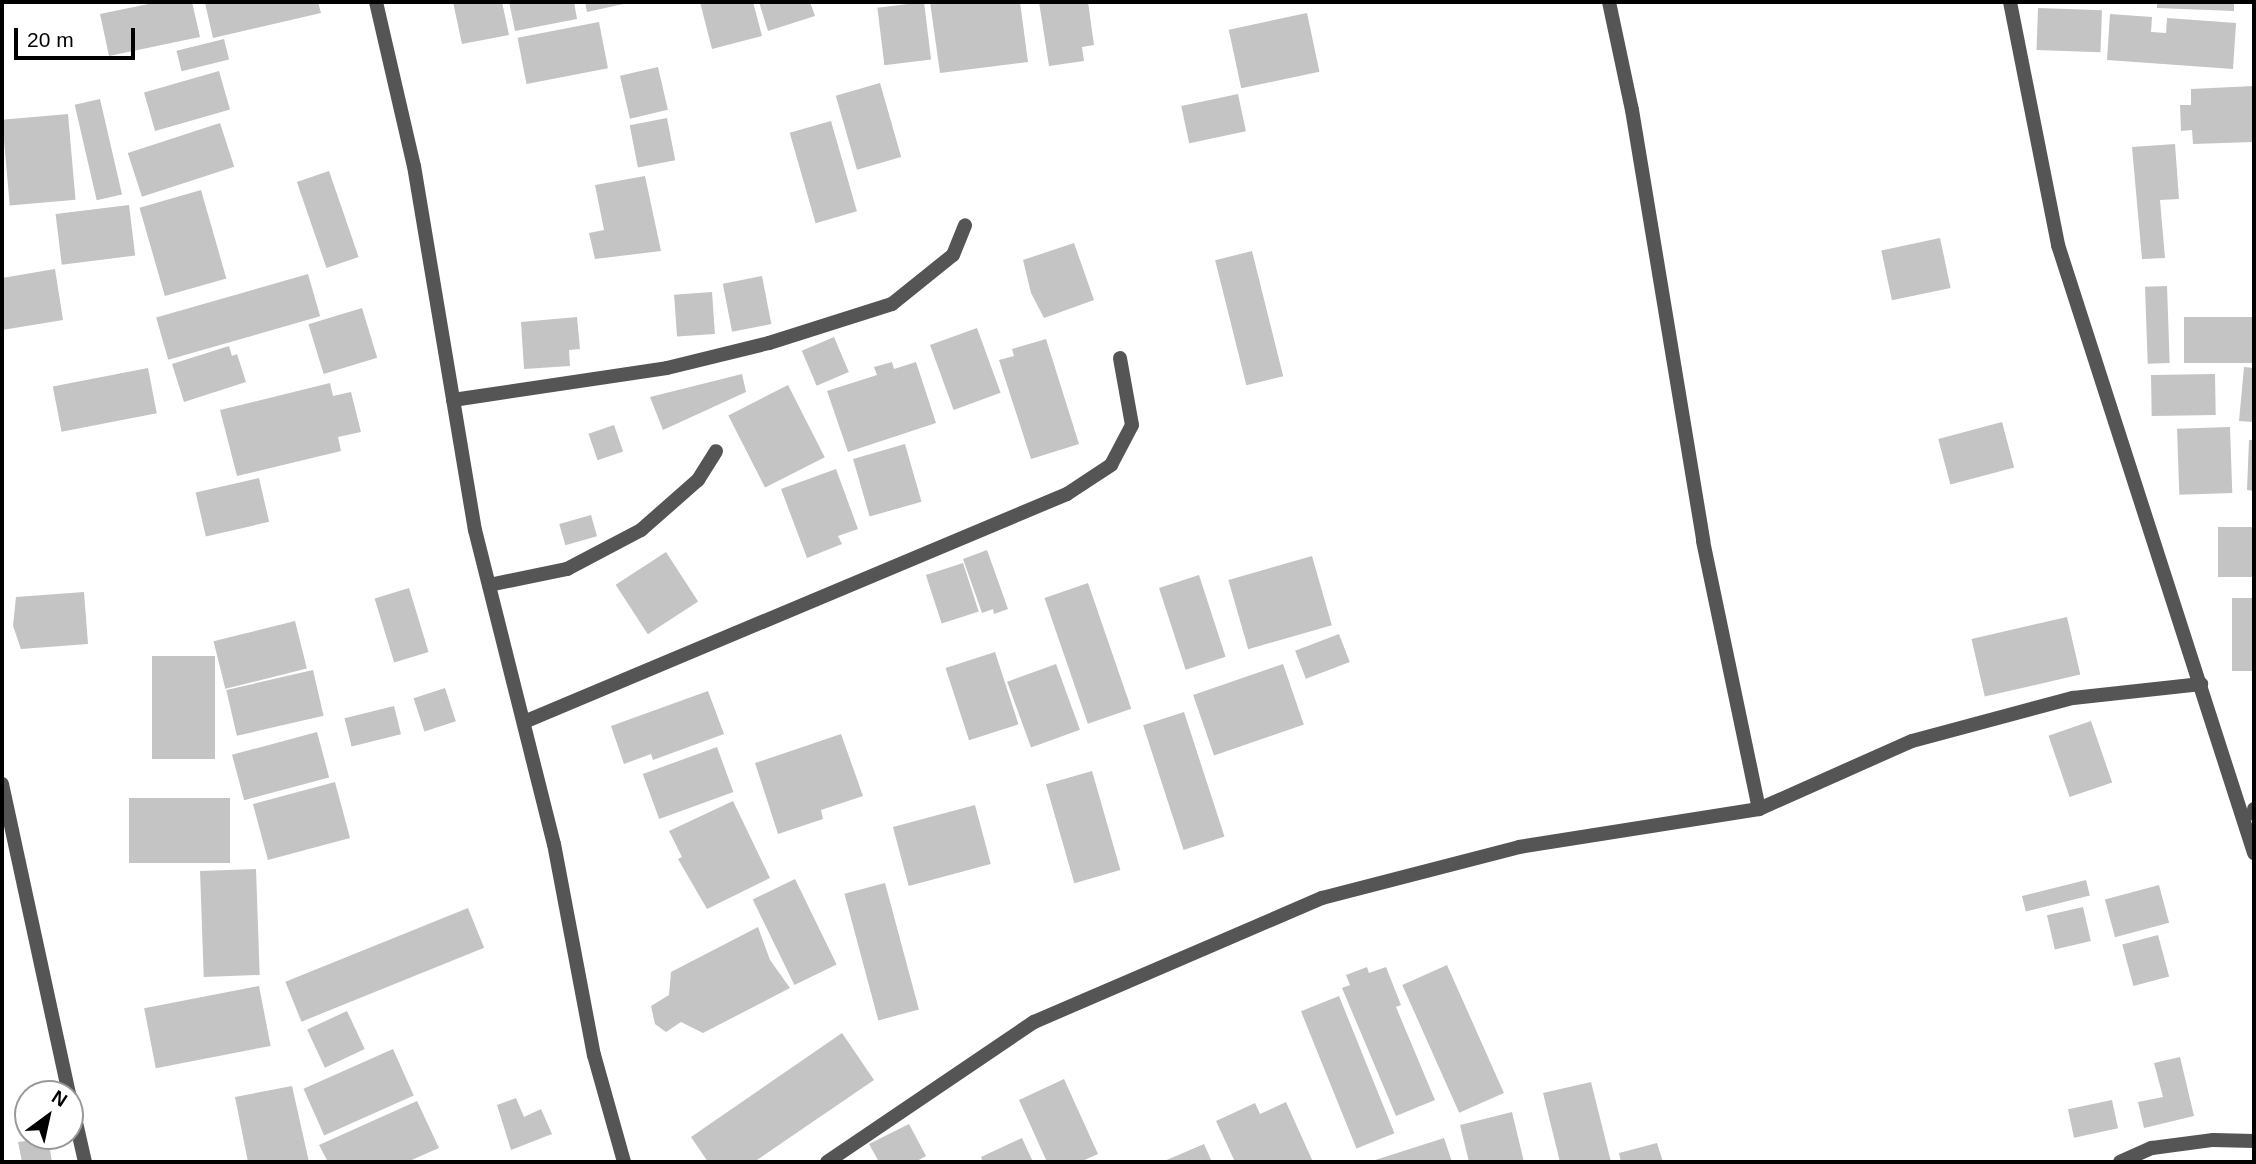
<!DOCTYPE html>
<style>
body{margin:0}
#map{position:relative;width:2256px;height:1164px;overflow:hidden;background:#fff;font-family:Arial,sans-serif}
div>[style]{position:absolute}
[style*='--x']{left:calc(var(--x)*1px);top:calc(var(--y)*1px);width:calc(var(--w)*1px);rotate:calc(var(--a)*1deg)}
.building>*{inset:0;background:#c4c4c4;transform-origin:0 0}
.street>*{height:14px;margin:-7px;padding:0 7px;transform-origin:7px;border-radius:7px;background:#555}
span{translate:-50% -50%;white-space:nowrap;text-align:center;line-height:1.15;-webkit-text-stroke:6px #fff;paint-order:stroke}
.frame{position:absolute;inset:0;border:4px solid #000;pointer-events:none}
.north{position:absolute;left:14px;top:1080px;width:70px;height:70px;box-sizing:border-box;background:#fff;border:2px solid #999;border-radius:50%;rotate:33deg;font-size:19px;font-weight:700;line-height:28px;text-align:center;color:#000}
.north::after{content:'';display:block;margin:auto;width:24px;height:32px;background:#000;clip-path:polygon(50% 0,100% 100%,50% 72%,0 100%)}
.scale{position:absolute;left:14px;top:28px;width:121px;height:32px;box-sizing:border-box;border:4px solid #000;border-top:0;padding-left:9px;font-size:21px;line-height:24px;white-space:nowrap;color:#000;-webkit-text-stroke:5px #fff;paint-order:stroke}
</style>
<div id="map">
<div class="building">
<i style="clip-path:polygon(158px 2px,192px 2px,200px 37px,109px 56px,100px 14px)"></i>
<i style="clip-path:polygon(318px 2px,321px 13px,213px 38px,205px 3px)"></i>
<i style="clip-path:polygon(453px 2px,502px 2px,509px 35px,462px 44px)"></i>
<i style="clip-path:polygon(509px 2px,574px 2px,577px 19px,515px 31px)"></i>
<i style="clip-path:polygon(585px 2px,628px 2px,628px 3px,587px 12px)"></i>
<i style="clip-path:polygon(700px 2px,753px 2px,762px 36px,712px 49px)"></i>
<i style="clip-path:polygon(759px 2px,810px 2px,815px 16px,768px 31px)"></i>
<i style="left:924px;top:2px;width:58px;height:47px;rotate:83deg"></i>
<i style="clip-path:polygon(930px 2px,1020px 2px,1028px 62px,940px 73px)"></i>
<i style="clip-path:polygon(1039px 2px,1088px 2px,1094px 45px,1082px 47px,1084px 61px,1049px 66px)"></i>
<i style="clip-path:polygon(2157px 2px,2234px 2px,2234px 11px,2157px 8px)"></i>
<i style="left:2038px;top:8px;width:64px;height:42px;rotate:2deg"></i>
<i style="left:1307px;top:13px;width:60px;height:80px;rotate:78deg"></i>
<i style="clip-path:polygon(2110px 14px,2152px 17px,2151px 32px,2166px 33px,2167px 18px,2236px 23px,2233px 69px,2107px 60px)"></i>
<i style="left:599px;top:22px;width:47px;height:83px;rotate:79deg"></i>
<i style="left:224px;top:39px;width:21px;height:49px;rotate:76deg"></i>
<i style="left:658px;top:67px;width:44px;height:39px;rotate:77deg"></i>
<i style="left:219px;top:71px;width:40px;height:78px;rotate:74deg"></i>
<i style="left:880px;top:83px;width:77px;height:46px;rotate:74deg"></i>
<i style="clip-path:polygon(2254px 86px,2254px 142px,2193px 144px,2192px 130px,2181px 131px,2180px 105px,2191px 105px,2191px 89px)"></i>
<i style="left:1238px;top:94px;width:38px;height:58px;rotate:78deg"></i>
<i style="left:100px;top:99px;width:98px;height:26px;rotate:77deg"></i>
<i style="left:68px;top:114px;width:86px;height:66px;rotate:85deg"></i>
<i style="left:667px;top:118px;width:43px;height:38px;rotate:79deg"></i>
<i style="left:831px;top:121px;width:94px;height:43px;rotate:74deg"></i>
<i style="left:220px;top:123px;width:46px;height:97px;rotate:72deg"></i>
<i style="clip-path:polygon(2175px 144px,2179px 199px,2160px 200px,2165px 258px,2142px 259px,2132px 147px)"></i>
<i style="left:329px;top:171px;width:91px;height:34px;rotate:71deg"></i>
<i style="clip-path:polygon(645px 176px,661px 251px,595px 259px,589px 233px,604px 230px,595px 185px)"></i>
<i style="left:201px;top:190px;width:92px;height:64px;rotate:74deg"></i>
<i style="left:129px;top:205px;width:51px;height:74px;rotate:83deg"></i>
<i style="left:1940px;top:238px;width:51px;height:60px;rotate:78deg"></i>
<i style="clip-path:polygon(1074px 243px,1094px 300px,1044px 318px,1031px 293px,1023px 260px)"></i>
<i style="left:1252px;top:251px;width:129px;height:38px;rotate:76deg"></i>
<i style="clip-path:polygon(55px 269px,63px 320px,2px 330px,2px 278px)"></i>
<i style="left:308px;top:274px;width:44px;height:158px;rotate:74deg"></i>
<i style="left:762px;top:276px;width:49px;height:40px;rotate:79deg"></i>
<i style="left:2167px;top:286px;width:77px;height:22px;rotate:88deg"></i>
<i style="left:712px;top:292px;width:42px;height:38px;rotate:86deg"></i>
<i style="left:362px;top:308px;width:52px;height:56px;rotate:73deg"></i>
<i style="clip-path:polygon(577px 317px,580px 349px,569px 350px,570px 366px,524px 369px,521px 322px)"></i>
<i style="left:2254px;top:317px;width:46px;height:70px;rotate:90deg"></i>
<i style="left:977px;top:328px;width:69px;height:50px;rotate:70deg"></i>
<i style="left:834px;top:337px;width:38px;height:35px;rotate:67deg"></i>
<i style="clip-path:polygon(1046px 339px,1079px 444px,1031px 459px,999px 360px,1014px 356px,1012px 349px)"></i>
<i style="clip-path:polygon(229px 346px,232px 356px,237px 354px,246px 382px,184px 402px,172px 364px)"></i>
<i style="clip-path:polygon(892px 362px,894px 369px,916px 362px,936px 423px,848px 452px,827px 391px,877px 375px,874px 367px)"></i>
<i style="clip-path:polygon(2244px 367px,2254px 368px,2254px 422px,2239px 421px)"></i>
<i style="left:148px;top:368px;width:46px;height:97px;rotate:79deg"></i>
<i style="clip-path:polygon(742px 374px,746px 392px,663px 430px,650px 397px)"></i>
<i style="left:2215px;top:374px;width:41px;height:64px;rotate:89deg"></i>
<i style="clip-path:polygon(330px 383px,333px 396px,351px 392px,361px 432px,338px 437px,341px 451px,237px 476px,220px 410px)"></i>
<i style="left:788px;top:385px;width:81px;height:67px;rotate:63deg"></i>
<i style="left:2002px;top:422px;width:47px;height:66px;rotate:75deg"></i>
<i style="left:614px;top:425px;width:28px;height:27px;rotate:71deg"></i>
<i style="left:2230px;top:427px;width:66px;height:53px;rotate:88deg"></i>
<i style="clip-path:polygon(2249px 440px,2254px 440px,2254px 491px,2247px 490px)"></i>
<i style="left:905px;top:444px;width:60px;height:54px;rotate:74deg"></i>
<i style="clip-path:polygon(836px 469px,858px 529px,838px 536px,842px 544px,807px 558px,781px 489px)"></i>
<i style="left:259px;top:478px;width:45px;height:65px;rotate:77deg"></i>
<i style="left:591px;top:515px;width:22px;height:33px;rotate:74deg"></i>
<i style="left:2254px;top:527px;width:50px;height:36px;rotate:90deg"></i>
<i style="clip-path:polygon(987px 550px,1008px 609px,994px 614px,993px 609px,982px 613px,963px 559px)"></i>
<i style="left:666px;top:552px;width:59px;height:60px;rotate:57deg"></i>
<i style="left:1312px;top:556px;width:72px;height:87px;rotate:74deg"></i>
<i style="left:963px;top:563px;width:51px;height:39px;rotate:72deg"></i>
<i style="left:1199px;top:575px;width:86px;height:42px;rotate:72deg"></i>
<i style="left:1088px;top:583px;width:133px;height:46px;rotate:71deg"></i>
<i style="left:409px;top:588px;width:67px;height:36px;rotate:73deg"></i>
<i style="clip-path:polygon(84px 592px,88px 644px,21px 649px,13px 626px,16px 597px)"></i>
<i style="left:2232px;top:598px;width:22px;height:73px"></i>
<i style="left:2067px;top:617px;width:59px;height:98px;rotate:77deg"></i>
<i style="left:295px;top:621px;width:49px;height:84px;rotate:76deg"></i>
<i style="left:1339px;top:634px;width:30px;height:47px;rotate:69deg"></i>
<i style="left:995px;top:652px;width:76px;height:52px;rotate:72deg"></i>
<i style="left:152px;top:656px;width:63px;height:103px"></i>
<i style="left:1056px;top:664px;width:70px;height:52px;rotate:70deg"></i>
<i style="left:1283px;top:664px;width:64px;height:95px;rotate:71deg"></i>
<i style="left:313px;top:670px;width:47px;height:89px;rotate:77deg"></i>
<i style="left:445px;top:688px;width:35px;height:33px;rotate:72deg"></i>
<i style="clip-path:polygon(708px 691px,724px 734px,653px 760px,651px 754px,624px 764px,611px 726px)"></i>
<i style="left:394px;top:706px;width:29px;height:51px;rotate:76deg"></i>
<i style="left:1184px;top:712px;width:131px;height:43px;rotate:72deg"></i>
<i style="left:2091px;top:721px;width:65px;height:45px;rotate:71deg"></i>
<i style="left:317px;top:732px;width:47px;height:88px;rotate:75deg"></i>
<i style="clip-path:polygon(841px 734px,863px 796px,821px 810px,823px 819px,778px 834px,755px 763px)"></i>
<i style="left:717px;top:747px;width:48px;height:79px;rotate:70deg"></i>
<i style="left:1092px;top:771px;width:103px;height:48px;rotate:74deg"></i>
<i style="left:335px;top:782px;width:58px;height:85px;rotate:75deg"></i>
<i style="left:129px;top:798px;width:101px;height:65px"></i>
<i style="clip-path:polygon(733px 801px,770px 878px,707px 909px,678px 859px,682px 857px,669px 831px)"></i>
<i style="left:975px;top:805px;width:61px;height:85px;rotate:75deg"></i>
<i style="left:256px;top:869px;width:106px;height:56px;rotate:88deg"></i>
<i style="left:795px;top:879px;width:95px;height:47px;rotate:64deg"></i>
<i style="left:2086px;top:880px;width:16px;height:66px;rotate:76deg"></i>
<i style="left:885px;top:883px;width:131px;height:42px;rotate:75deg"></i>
<i style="left:2159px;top:885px;width:39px;height:56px;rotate:75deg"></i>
<i style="left:2083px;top:907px;width:35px;height:37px;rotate:77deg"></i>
<i style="left:468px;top:908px;width:43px;height:197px;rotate:68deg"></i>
<i style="clip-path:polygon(758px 927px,770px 960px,790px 988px,703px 1033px,681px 1022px,666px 1032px,655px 1024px,651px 1006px,669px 995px,671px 972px)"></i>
<i style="left:2158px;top:935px;width:43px;height:37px;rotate:75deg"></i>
<i style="left:1447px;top:965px;width:140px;height:49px;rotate:66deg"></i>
<i style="clip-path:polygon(1367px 967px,1369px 973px,1386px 967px,1401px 1005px,1396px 1007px,1435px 1100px,1396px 1116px,1342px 988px,1350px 985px,1346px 975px)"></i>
<i style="left:259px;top:986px;width:61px;height:117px;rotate:79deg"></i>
<i style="left:1339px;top:996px;width:148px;height:41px;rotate:68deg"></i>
<i style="left:347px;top:1011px;width:42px;height:44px;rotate:65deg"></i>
<i style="clip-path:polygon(842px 1033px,874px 1080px,754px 1162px,708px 1162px,691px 1137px)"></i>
<i style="left:393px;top:1049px;width:51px;height:98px;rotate:66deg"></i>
<i style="clip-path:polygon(2180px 1057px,2194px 1116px,2144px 1128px,2138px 1102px,2163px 1097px,2154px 1063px)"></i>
<i style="clip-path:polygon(1064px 1079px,1098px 1154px,1080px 1162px,1047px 1162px,1019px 1100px)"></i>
<i style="clip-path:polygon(1591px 1082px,1611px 1162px,1560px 1162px,1543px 1093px)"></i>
<i style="clip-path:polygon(292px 1086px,309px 1162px,248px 1162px,235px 1097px)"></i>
<i style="clip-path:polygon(516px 1098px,524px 1117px,541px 1109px,552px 1134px,511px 1150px,497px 1105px)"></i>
<i style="left:2112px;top:1100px;width:29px;height:45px;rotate:78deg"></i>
<i style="clip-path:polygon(417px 1101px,439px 1148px,407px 1162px,328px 1162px,319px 1145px)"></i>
<i style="clip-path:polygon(1286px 1102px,1313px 1162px,1235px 1162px,1216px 1121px,1255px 1103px,1260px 1114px)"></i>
<i style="clip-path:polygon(1512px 1112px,1524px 1162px,1469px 1162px,1460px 1125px)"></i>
<i style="clip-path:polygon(909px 1124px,926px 1156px,915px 1162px,879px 1162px,869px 1144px)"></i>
<i style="clip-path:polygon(48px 1138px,52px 1162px,22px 1162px,18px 1142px)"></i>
<i style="clip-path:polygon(1022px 1138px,1033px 1162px,983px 1162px,981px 1157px)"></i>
<i style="clip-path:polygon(1444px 1138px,1452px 1162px,1369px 1162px)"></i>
<i style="clip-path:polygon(1657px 1143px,1663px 1162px,1621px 1162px,1619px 1153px)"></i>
<i style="clip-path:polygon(1204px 1144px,1212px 1162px,1162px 1162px)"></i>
</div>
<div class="street">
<i style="--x:376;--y:2;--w:168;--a:77"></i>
<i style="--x:414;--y:166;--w:369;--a:80.5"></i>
<i style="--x:475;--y:530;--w:324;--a:75.9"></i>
<i style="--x:554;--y:844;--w:215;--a:79.3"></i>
<i style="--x:594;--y:1055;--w:111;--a:74.3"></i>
<i style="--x:1609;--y:2;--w:110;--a:78"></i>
<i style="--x:1632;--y:110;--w:437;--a:80.6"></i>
<i style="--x:1703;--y:541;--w:274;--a:78.2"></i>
<i style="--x:2010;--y:2;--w:248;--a:78.8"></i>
<i style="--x:2058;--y:245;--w:639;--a:72.13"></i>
<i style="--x:453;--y:400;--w:216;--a:-8.5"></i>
<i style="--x:667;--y:368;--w:105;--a:-13.8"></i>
<i style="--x:769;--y:343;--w:129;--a:-17.6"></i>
<i style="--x:892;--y:304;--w:78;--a:-38.8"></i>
<i style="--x:953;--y:255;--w:32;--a:-68"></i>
<i style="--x:489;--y:585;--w:80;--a:-11.6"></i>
<i style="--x:567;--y:569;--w:84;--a:-27.8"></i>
<i style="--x:641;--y:530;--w:76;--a:-41.3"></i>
<i style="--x:698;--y:480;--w:34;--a:-58"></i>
<i style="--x:524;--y:722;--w:589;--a:-22.78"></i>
<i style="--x:1067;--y:494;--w:53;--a:-33.4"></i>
<i style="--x:1111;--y:465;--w:45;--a:-62.3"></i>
<i style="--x:1132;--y:425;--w:68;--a:-100.2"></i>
<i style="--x:2;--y:784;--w:317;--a:77.8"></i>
<i style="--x:2254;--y:809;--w:5;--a:90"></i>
<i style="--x:70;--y:1096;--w:68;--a:77.2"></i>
<i style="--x:827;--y:1162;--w:250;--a:-34.1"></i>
<i style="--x:1034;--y:1022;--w:314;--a:-23.3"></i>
<i style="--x:1322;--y:898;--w:203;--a:-14.5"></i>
<i style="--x:1519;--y:847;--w:243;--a:-9"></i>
<i style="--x:1759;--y:809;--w:167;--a:-24"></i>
<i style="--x:1912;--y:741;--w:167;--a:-15"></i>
<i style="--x:2073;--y:698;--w:129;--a:-6.2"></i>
<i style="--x:2120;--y:1162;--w:35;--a:-24"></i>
<i style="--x:2152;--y:1148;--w:62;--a:-7.5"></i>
<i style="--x:2213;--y:1140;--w:41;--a:1.4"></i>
</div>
<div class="frame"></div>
<div class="north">N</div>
<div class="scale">20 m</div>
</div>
